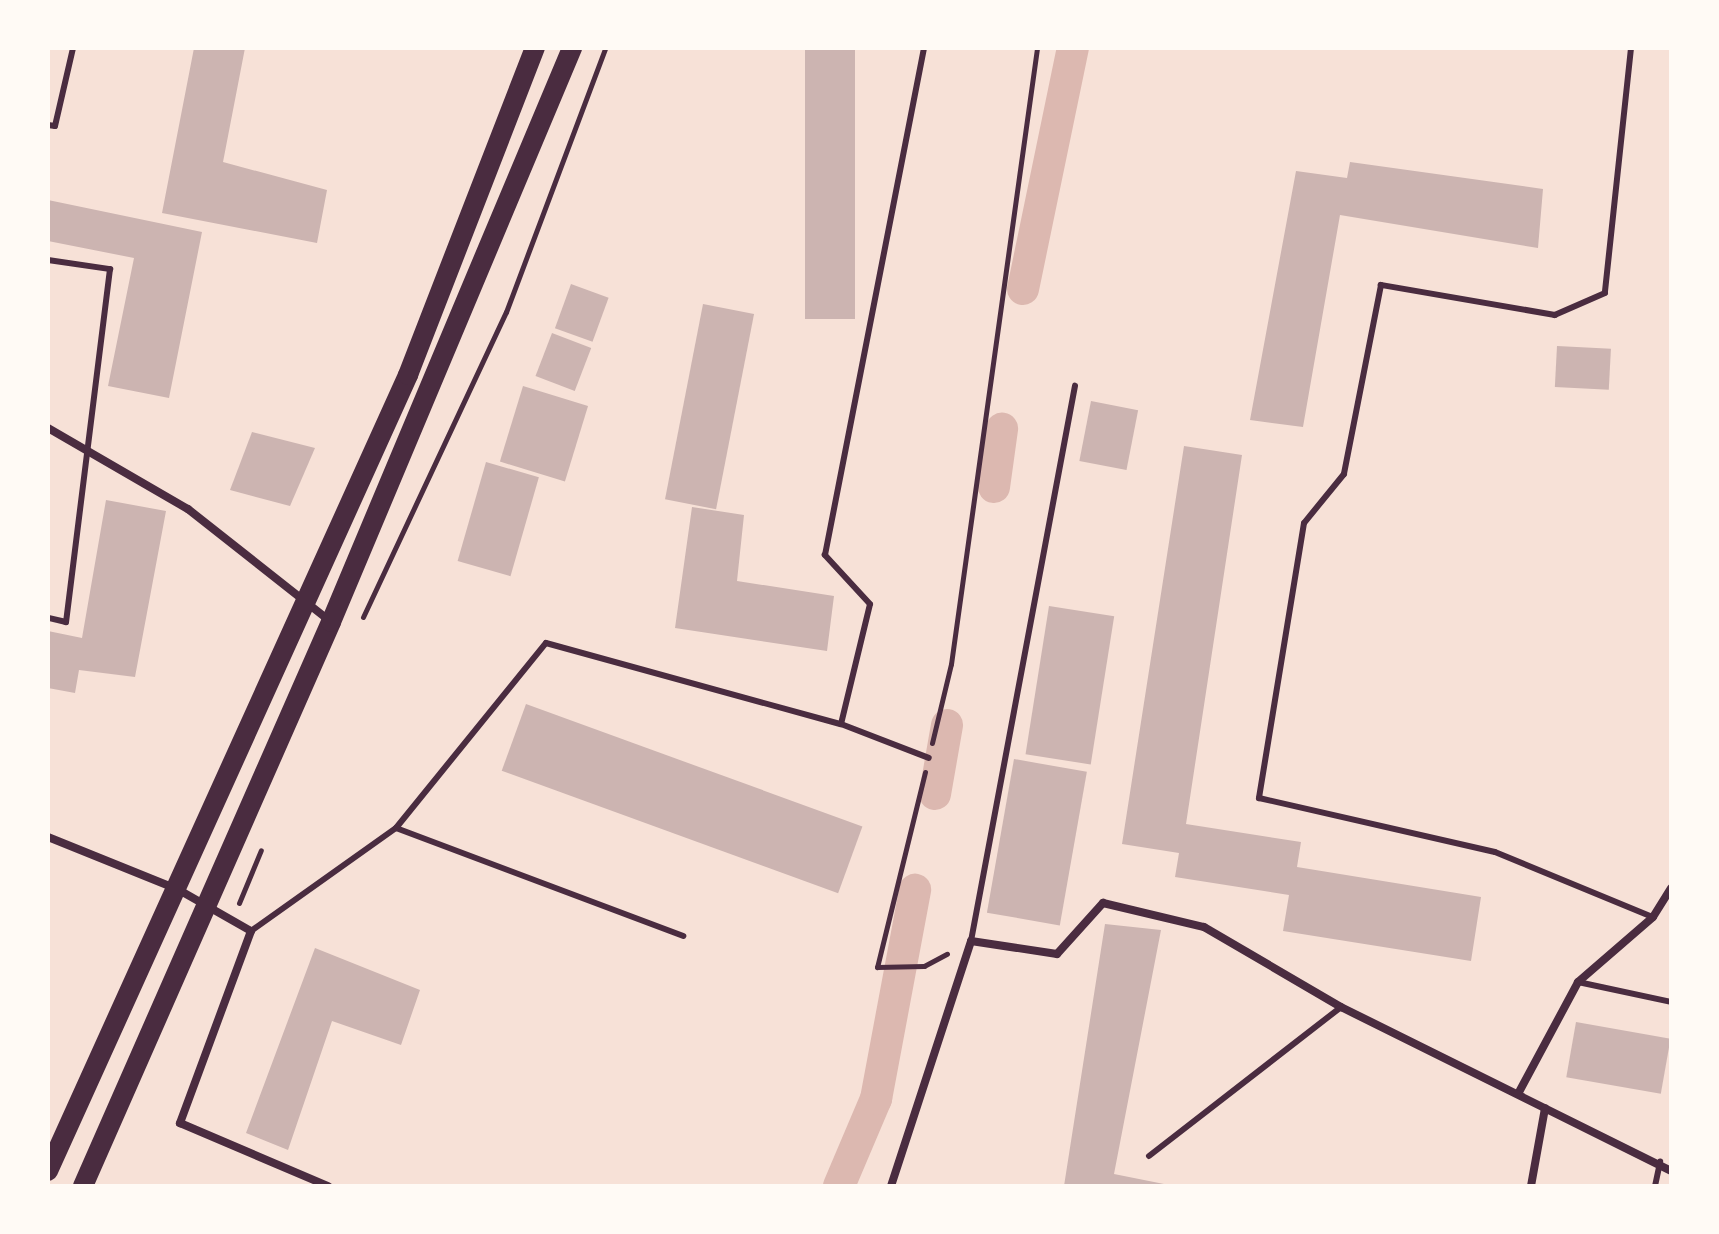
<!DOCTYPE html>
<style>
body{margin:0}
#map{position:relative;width:1719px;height:1234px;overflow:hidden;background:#f7e1d7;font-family:"Golos Text",sans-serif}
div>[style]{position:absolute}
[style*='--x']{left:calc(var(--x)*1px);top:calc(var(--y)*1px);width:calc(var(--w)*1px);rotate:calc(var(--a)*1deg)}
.canal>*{height:32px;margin:-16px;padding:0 16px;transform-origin:16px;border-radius:16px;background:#dcb8b0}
.building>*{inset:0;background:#ccb4b1;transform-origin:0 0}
.path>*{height:5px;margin:-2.5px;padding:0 2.5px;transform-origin:2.5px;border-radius:2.5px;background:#4a2c40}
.service>*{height:6px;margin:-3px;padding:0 3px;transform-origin:3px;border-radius:3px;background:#4a2c40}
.minor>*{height:8px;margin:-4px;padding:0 4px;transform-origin:4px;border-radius:4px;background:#4a2c40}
.primary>*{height:20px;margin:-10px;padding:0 10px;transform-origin:10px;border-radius:10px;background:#4a2c40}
span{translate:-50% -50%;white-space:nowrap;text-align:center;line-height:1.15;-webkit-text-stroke:6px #fffaf5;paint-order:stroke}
.frame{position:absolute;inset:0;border:50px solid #fffaf5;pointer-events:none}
</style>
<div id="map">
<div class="canal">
<i style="--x:1023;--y:289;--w:246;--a:-78.3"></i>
<i style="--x:994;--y:487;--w:59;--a:-82.1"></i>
<i style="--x:935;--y:794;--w:70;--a:-80.1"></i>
<i style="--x:839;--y:1186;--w:95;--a:-67"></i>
<i style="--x:876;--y:1099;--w:213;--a:-79.4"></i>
</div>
<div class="building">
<i style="clip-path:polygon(194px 48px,245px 48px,223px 162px,327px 190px,317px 243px,162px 213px)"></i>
<i style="left:805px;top:48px;width:50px;height:271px"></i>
<i style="clip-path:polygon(1350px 162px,1543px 189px,1538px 248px,1340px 215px,1303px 427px,1250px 420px,1296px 171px,1347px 178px)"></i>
<i style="clip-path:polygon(48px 200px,202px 232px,169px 398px,108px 386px,134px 258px,48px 241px)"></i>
<i style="left:571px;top:284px;width:40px;height:47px;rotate:20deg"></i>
<i style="left:703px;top:304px;width:52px;height:199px;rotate:11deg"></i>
<i style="left:552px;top:333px;width:42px;height:46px;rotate:21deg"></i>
<i style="left:1557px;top:346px;width:54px;height:41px;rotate:3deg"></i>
<i style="left:523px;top:386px;width:68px;height:79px;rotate:17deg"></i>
<i style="left:1091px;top:401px;width:48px;height:61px;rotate:11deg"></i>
<i style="clip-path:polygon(252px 432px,315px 448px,290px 506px,230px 490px)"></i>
<i style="clip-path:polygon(1184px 446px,1242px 455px,1186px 824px,1301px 842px,1297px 867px,1481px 897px,1471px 961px,1283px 931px,1289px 895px,1175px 877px,1179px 853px,1122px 844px)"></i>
<i style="left:486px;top:462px;width:55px;height:103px;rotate:16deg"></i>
<i style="clip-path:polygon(106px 500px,166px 511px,135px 677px,79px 670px,75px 693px,48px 688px,48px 631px,82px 638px)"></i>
<i style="clip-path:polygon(692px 507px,744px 515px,737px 581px,834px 596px,827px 651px,675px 628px)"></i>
<i style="left:1049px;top:606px;width:66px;height:150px;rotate:9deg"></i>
<i style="left:526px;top:704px;width:358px;height:71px;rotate:20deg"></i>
<i style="left:1014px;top:759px;width:74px;height:156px;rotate:10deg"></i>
<i style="clip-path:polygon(1105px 924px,1161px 930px,1114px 1174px,1174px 1186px,1064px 1186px)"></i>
<i style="clip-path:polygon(315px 948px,420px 990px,401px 1045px,332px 1021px,288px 1150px,246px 1133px)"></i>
<i style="left:1576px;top:1022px;width:96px;height:56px;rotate:10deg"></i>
</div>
<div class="path">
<i style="--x:363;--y:617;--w:337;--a:-64.9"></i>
<i style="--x:506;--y:312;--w:282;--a:-69.4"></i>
<i style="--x:932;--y:743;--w:81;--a:-76.5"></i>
<i style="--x:951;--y:664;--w:622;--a:-82.05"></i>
<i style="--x:925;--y:772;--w:201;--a:103.8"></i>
<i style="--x:877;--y:967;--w:47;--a:-1.2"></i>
<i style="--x:924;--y:966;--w:26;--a:-28"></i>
<i style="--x:239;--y:903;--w:57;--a:-67.5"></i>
</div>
<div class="service">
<i style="--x:1631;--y:48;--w:246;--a:96.1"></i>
<i style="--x:1605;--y:293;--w:55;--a:156.3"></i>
<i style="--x:1555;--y:315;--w:177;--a:-170.2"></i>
<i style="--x:1381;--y:285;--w:193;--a:101.1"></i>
<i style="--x:1344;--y:474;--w:63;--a:129.2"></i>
<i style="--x:1304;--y:523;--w:279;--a:99.3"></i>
<i style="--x:1259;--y:798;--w:242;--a:12.9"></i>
<i style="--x:1495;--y:852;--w:171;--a:22.4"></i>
<i style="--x:48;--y:125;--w:7;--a:8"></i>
<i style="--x:55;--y:126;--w:80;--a:-77"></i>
<i style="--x:48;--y:260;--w:63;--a:8.3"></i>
<i style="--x:110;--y:269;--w:356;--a:97.1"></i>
<i style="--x:66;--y:622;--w:18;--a:-167"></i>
<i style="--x:841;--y:724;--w:123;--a:-76.4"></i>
<i style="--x:870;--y:604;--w:67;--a:-132.6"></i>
<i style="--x:825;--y:555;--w:517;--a:-78.95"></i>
<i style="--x:396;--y:828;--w:307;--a:20.6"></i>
<i style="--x:251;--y:931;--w:178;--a:-35.4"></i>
<i style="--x:396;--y:828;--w:238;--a:-51"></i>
<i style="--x:546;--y:643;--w:306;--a:15.4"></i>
<i style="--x:841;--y:724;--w:94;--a:21.1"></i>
<i style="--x:971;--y:941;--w:565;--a:-79.39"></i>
<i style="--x:1578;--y:982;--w:95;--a:12.1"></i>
<i style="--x:1149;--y:1156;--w:243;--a:-37.8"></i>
<i style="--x:1655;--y:1186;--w:25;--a:-78"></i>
</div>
<div class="minor">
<i style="--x:48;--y:428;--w:162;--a:30.1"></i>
<i style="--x:188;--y:509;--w:181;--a:38.3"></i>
<i style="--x:48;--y:837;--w:141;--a:22"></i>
<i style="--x:179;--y:890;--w:83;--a:29.7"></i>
<i style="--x:251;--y:931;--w:205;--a:110.3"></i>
<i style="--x:180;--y:1123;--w:161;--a:23.1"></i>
<i style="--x:1518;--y:1094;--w:127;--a:-61.8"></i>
<i style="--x:1578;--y:982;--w:99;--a:-40.9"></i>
<i style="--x:1653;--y:917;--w:34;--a:-58"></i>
<i style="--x:891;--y:1186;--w:258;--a:-71.9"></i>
<i style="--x:971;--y:941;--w:87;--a:8.6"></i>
<i style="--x:1057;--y:954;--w:69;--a:-48"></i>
<i style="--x:1103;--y:903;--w:104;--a:13.4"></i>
<i style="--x:1204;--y:927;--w:159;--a:30.3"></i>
<i style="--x:1341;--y:1007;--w:369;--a:26.4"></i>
<i style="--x:1531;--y:1186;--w:79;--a:-79.8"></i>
</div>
<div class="primary">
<i style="--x:48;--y:1171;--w:874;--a:-65.66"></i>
<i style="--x:408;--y:375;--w:351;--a:-68.8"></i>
<i style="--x:83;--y:1186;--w:616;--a:-66.26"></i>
<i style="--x:331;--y:622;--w:623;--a:-67.22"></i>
</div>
<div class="frame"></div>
</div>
